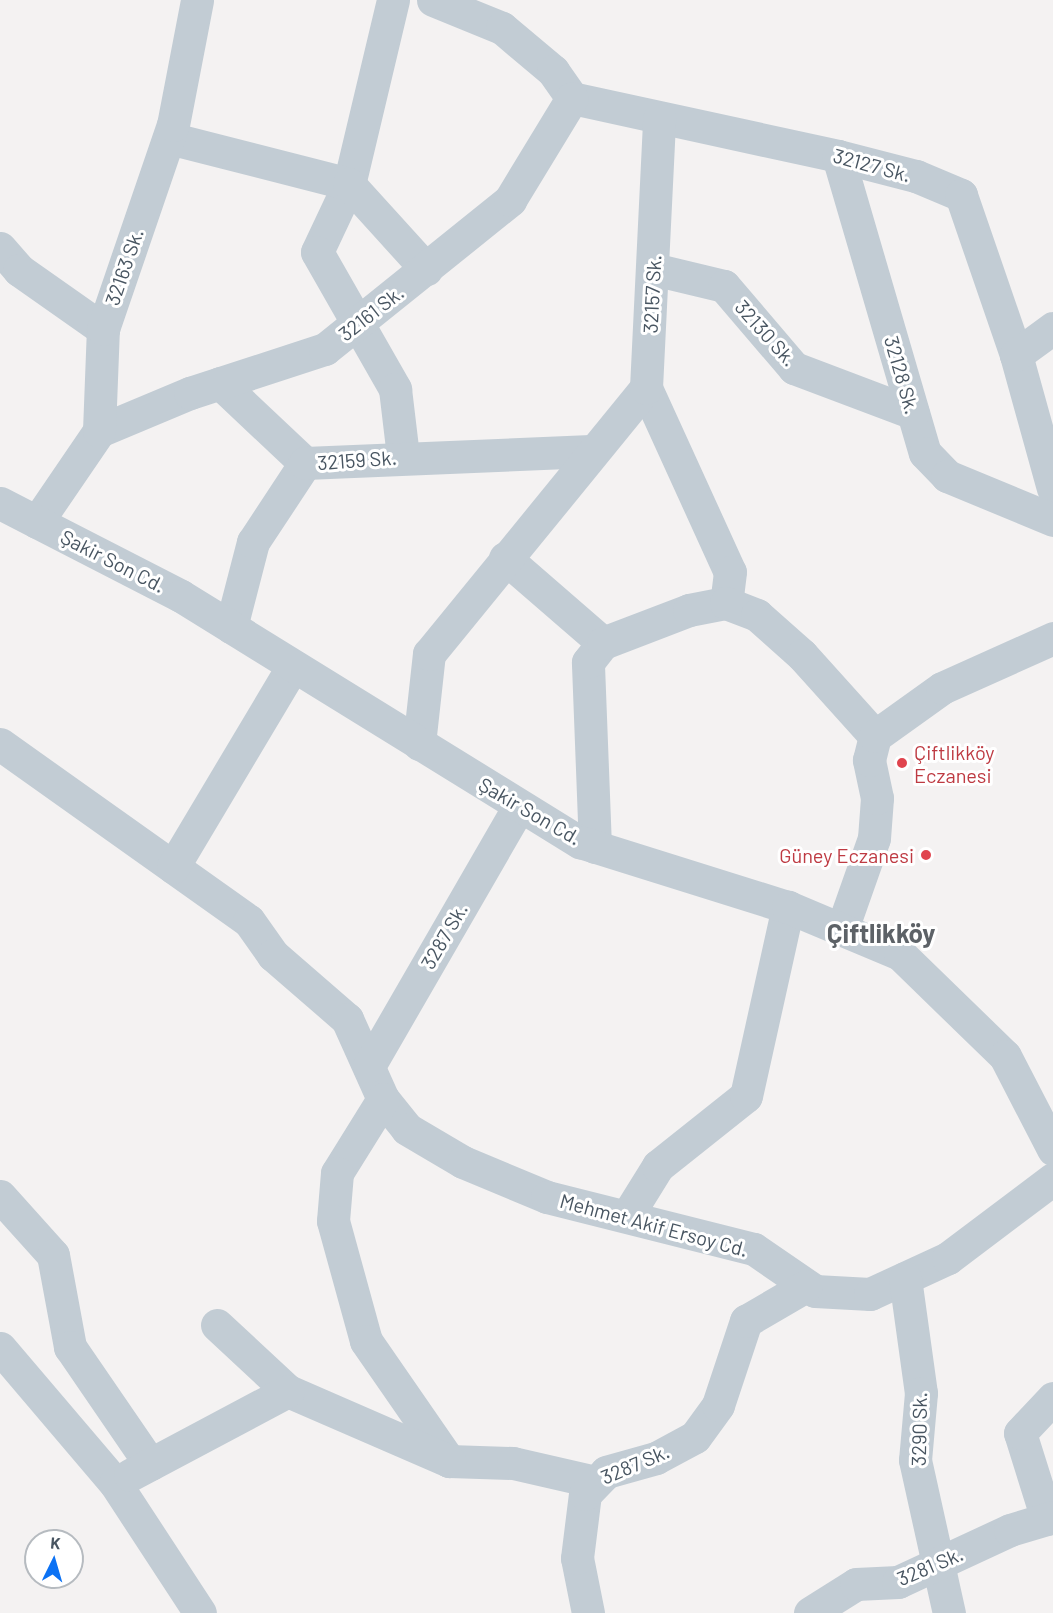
<!DOCTYPE html>
<meta charset="utf-8">
<style>
body{margin:0}
#map{position:relative;width:1053px;height:1613px;overflow:hidden;background:#f4f2f2;font-family:Barlow,sans-serif}
div>[style]{position:absolute}
[style*='--x']{left:calc(var(--x)*1px);top:calc(var(--y)*1px);width:calc(var(--w)*1px);rotate:calc(var(--a)*1deg)}
.minor>*{height:33px;margin:-16.5px;padding:0 16.5px;transform-origin:16.5px;border-radius:16.5px;background:#c2ccd4}
.tertiary>*{height:33px;margin:-16.5px;padding:0 16.5px;transform-origin:16.5px;border-radius:16.5px;background:#c2ccd4}
.dots>*{width:16px;height:16px;translate:-50% -50%;box-sizing:border-box;border:3px solid #fff;border-radius:50%}
span{translate:-50% -50%;white-space:nowrap;text-align:center;line-height:1.15;-webkit-text-stroke:6px #fff;paint-order:stroke}
.street-label{font-size:20px;color:#485561}
.health-label{font-size:20px;color:#be3a42}
.left{translate:0 -50%;text-align:left}
.right{translate:-100% -50%;text-align:right}
.district-label{font-size:26px;color:#5d6267;font-weight:700}
.north{position:absolute;left:24px;top:1529px;width:60px;height:60px;box-sizing:border-box;background:#fff;border:2px solid #b6bbc0;border-radius:50%;rotate:5deg;font-size:16px;font-weight:700;line-height:24px;text-align:center;color:#485561}
.north::after{content:'';display:block;margin:auto;width:21px;height:27px;background:#0c72f4;clip-path:polygon(50% 0,100% 100%,50% 72%,0 100%)}
</style>
<div id="map">
<div class="minor">
<i style="--x:393;--y:0;--w:189;--a:103.4"></i>
<i style="--x:349;--y:184;--w:75;--a:115.2"></i>
<i style="--x:317;--y:252;--w:158;--a:60.3"></i>
<i style="--x:395;--y:389;--w:67;--a:83.2"></i>
<i style="--x:433;--y:0;--w:74;--a:22.1"></i>
<i style="--x:502;--y:28;--w:67;--a:40.1"></i>
<i style="--x:553;--y:71;--w:33;--a:55"></i>
<i style="--x:572;--y:98;--w:272;--a:12.3"></i>
<i style="--x:838;--y:156;--w:81;--a:14.4"></i>
<i style="--x:916;--y:176;--w:49;--a:22.9"></i>
<i style="--x:961;--y:195;--w:169;--a:71"></i>
<i style="--x:1016;--y:355;--w:138;--a:74.5"></i>
<i style="--x:169;--y:138;--w:186;--a:14.3"></i>
<i style="--x:349;--y:184;--w:115;--a:47.8"></i>
<i style="--x:838;--y:156;--w:309;--a:73.7"></i>
<i style="--x:925;--y:453;--w:32;--a:46"></i>
<i style="--x:947;--y:476;--w:115;--a:22.5"></i>
<i style="--x:0;--y:248;--w:29;--a:49"></i>
<i style="--x:19;--y:270;--w:103;--a:35.1"></i>
<i style="--x:653;--y:269;--w:73;--a:13.5"></i>
<i style="--x:724;--y:286;--w:108;--a:49.5"></i>
<i style="--x:794;--y:368;--w:127;--a:20.7"></i>
<i style="--x:1016;--y:355;--w:46;--a:-36.1"></i>
<i style="--x:220;--y:383;--w:117;--a:43.3"></i>
<i style="--x:646;--y:388;--w:202;--a:65.5"></i>
<i style="--x:730;--y:572;--w:31;--a:97"></i>
<i style="--x:99;--y:431;--w:99;--a:-22.7"></i>
<i style="--x:190;--y:393;--w:142;--a:-18.1"></i>
<i style="--x:325;--y:349;--w:238;--a:-38.8"></i>
<i style="--x:510;--y:200;--w:119;--a:-58.7"></i>
<i style="--x:37;--y:522;--w:110;--a:-55.7"></i>
<i style="--x:99;--y:431;--w:102;--a:-87.8"></i>
<i style="--x:103;--y:329;--w:216;--a:-71.1"></i>
<i style="--x:173;--y:125;--w:127;--a:-79.1"></i>
<i style="--x:505;--y:558;--w:130;--a:40.9"></i>
<i style="--x:231;--y:627;--w:88;--a:-75.5"></i>
<i style="--x:253;--y:542;--w:95;--a:-56.6"></i>
<i style="--x:305;--y:463;--w:286;--a:-2.4"></i>
<i style="--x:0;--y:744;--w:305;--a:35.4"></i>
<i style="--x:249;--y:921;--w:42;--a:54.8"></i>
<i style="--x:273;--y:955;--w:98;--a:40.9"></i>
<i style="--x:347;--y:1019;--w:88;--a:65.8"></i>
<i style="--x:383;--y:1099;--w:38;--a:51"></i>
<i style="--x:407;--y:1129;--w:65;--a:30.5"></i>
<i style="--x:463;--y:1162;--w:91;--a:22.6"></i>
<i style="--x:547;--y:1197;--w:213;--a:14.1"></i>
<i style="--x:754;--y:1249;--w:74;--a:34.5"></i>
<i style="--x:815;--y:1291;--w:55;--a:3.1"></i>
<i style="--x:870;--y:1294;--w:86;--a:-24.8"></i>
<i style="--x:948;--y:1258;--w:131;--a:-37"></i>
<i style="--x:419;--y:744;--w:91;--a:-83.7"></i>
<i style="--x:429;--y:654;--w:343;--a:-50.8"></i>
<i style="--x:646;--y:388;--w:270;--a:-87.2"></i>
<i style="--x:595;--y:847;--w:185;--a:-92.2"></i>
<i style="--x:588;--y:662;--w:24;--a:-52"></i>
<i style="--x:603;--y:643;--w:92;--a:-21"></i>
<i style="--x:689;--y:610;--w:38;--a:-11"></i>
<i style="--x:726;--y:603;--w:33;--a:21"></i>
<i style="--x:757;--y:615;--w:60;--a:41.6"></i>
<i style="--x:802;--y:655;--w:109;--a:48"></i>
<i style="--x:173;--y:867;--w:234;--a:-59.2"></i>
<i style="--x:842;--y:929;--w:96;--a:-70.6"></i>
<i style="--x:874;--y:838;--w:40;--a:-85.7"></i>
<i style="--x:877;--y:798;--w:39;--a:-102"></i>
<i style="--x:869;--y:760;--w:25;--a:-76"></i>
<i style="--x:875;--y:736;--w:82;--a:-35.6"></i>
<i style="--x:942;--y:688;--w:122;--a:-24.2"></i>
<i style="--x:369;--y:1066;--w:300;--a:-60"></i>
<i style="--x:383;--y:1099;--w:87;--a:121.9"></i>
<i style="--x:337;--y:1173;--w:48;--a:94.8"></i>
<i style="--x:333;--y:1221;--w:124;--a:74.6"></i>
<i style="--x:366;--y:1341;--w:146;--a:55.3"></i>
<i style="--x:449;--y:1461;--w:64;--a:1.8"></i>
<i style="--x:513;--y:1463;--w:85;--a:12.9"></i>
<i style="--x:0;--y:1196;--w:79;--a:48.1"></i>
<i style="--x:53;--y:1255;--w:94;--a:79.5"></i>
<i style="--x:70;--y:1347;--w:142;--a:55.6"></i>
<i style="--x:627;--y:1216;--w:59;--a:-58.2"></i>
<i style="--x:658;--y:1166;--w:112;--a:-38.5"></i>
<i style="--x:746;--y:1096;--w:194;--a:-77.5"></i>
<i style="--x:905;--y:1278;--w:116;--a:82.1"></i>
<i style="--x:921;--y:1393;--w:67;--a:95.1"></i>
<i style="--x:915;--y:1460;--w:157;--a:77.5"></i>
<i style="--x:217;--y:1325;--w:97;--a:42.9"></i>
<i style="--x:288;--y:1391;--w:176;--a:23.5"></i>
<i style="--x:0;--y:1348;--w:177;--a:49.6"></i>
<i style="--x:115;--y:1483;--w:155;--a:56.8"></i>
<i style="--x:130;--y:1475;--w:179;--a:-28"></i>
<i style="--x:1047;--y:1519;--w:90;--a:-107.4"></i>
<i style="--x:1020;--y:1433;--w:48;--a:-46.7"></i>
<i style="--x:588;--y:1613;--w:56;--a:-101.3"></i>
<i style="--x:577;--y:1558;--w:64;--a:-82.9"></i>
<i style="--x:585;--y:1494;--w:30;--a:-46"></i>
<i style="--x:606;--y:1472;--w:52;--a:-15.6"></i>
<i style="--x:656;--y:1458;--w:44;--a:-28.3"></i>
<i style="--x:695;--y:1437;--w:39;--a:-54"></i>
<i style="--x:718;--y:1405;--w:89;--a:-71.6"></i>
<i style="--x:746;--y:1321;--w:69;--a:-30.3"></i>
<i style="--x:810;--y:1613;--w:54;--a:-32.2"></i>
<i style="--x:856;--y:1584;--w:42;--a:-2.7"></i>
<i style="--x:898;--y:1582;--w:123;--a:-24.9"></i>
<i style="--x:1010;--y:1530;--w:45;--a:-16.8"></i>
</div>
<div class="tertiary">
<i style="--x:0;--y:503;--w:203;--a:27.2"></i>
<i style="--x:181;--y:596;--w:469;--a:31.7"></i>
<i style="--x:580;--y:842;--w:218;--a:17.4"></i>
<i style="--x:788;--y:907;--w:121;--a:22.8"></i>
<i style="--x:900;--y:954;--w:146;--a:44.2"></i>
<i style="--x:1005;--y:1056;--w:105;--a:62.7"></i>
</div>
<div class="dots">
<i style="left:902px;top:763px;background:#e0444e"></i>
<i style="left:926px;top:855px;background:#e0444e"></i>
</div>
<div class="street-label">
<span style="left:872px;top:165px;rotate:15deg">32127 Sk.</span>
<span style="left:124px;top:267px;rotate:-71deg">32163 Sk.</span>
<span style="left:652px;top:294px;rotate:-87deg">32157 Sk.</span>
<span style="left:371px;top:313px;rotate:-38deg">32161 Sk.</span>
<span style="left:766px;top:333px;rotate:48deg">32130 Sk.</span>
<span style="left:902px;top:375px;rotate:74deg">32128 Sk.</span>
<span style="left:357px;top:460px;rotate:-4deg">32159 Sk.</span>
<span style="left:113px;top:561px;rotate:27deg">Şakir Son Cd.</span>
<span style="left:530px;top:811px;rotate:30deg">Şakir Son Cd.</span>
<span style="left:444px;top:936px;rotate:-60deg">3287 Sk.</span>
<span style="left:654px;top:1225px;rotate:15deg">Mehmet Akif Ersoy Cd.</span>
<span style="left:919px;top:1429px;rotate:-89deg">3290 Sk.</span>
<span style="left:635px;top:1464px;rotate:-23deg">3287 Sk.</span>
<span style="left:930px;top:1566px;rotate:-23deg">3281 Sk.</span>
</div>
<div class="health-label">
<span class="left" style="left:914px;top:764px">Çiftlikköy<br>Eczanesi</span>
<span class="right" style="left:914px;top:855px">Güney Eczanesi</span>
</div>
<div class="district-label">
<span style="left:881px;top:933px">Çiftlikköy</span>
</div>
<div class="north">K</div>
</div>
